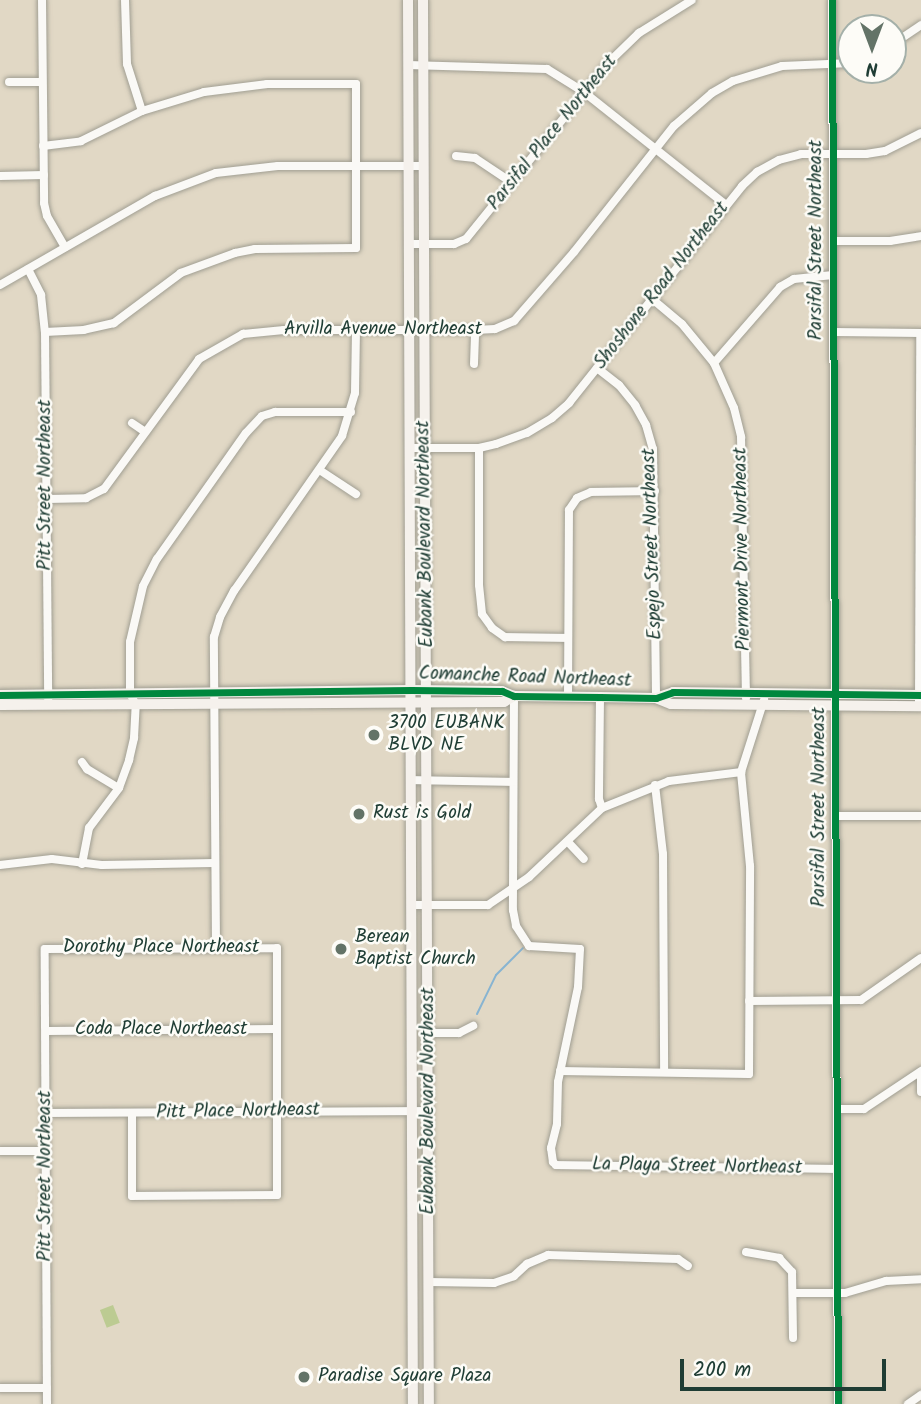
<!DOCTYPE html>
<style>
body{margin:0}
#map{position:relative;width:921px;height:1404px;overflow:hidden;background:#e1d8c5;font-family:Kalam,sans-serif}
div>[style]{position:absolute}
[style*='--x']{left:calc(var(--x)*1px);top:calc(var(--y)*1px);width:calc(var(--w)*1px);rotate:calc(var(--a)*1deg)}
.green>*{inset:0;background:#bccb92;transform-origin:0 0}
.stream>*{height:2px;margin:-1px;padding:0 1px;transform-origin:1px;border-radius:1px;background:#88b4d1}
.roads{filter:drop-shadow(0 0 2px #a09e92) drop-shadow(0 0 2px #a09e92)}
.street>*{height:8px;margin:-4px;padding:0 4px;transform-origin:4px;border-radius:4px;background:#faf9f6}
.secondary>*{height:10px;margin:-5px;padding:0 5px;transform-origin:5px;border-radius:5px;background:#f5f1ec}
.cycleway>*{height:7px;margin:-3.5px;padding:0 3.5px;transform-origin:3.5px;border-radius:3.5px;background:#00873e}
.dots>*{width:19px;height:19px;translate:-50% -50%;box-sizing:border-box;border:4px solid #fdfcf7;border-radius:50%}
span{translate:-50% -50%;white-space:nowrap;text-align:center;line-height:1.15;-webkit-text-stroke:5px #fdfcf7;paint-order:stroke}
.street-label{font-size:19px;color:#1f3d34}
.poi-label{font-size:19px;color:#1f3d34}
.left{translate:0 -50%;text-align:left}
.north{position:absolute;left:837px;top:14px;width:70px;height:70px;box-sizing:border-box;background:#fdfcf7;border:2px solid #a4b0a9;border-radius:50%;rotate:180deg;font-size:19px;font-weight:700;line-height:28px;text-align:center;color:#1f3d34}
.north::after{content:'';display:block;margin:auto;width:24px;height:32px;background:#637367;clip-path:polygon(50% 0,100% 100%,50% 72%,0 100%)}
.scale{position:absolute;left:680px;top:1359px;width:206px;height:32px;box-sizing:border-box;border:4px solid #1f3d34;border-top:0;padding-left:9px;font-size:21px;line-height:24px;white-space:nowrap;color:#1f3d34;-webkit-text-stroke:5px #fdfcf7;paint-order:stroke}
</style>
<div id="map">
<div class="green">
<i style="left:113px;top:1305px;width:19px;height:14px;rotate:69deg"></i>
</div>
<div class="stream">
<i style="--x:477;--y:1014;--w:43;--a:-64"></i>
<i style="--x:496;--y:975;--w:38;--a:-45"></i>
</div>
<div class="roads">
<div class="street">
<i style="--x:42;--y:0;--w:203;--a:89.4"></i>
<i style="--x:44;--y:203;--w:13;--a:77"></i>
<i style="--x:47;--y:216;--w:36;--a:60"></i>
<i style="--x:125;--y:0;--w:64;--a:88.2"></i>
<i style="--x:127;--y:64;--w:49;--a:72.3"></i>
<i style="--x:832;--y:0;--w:1404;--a:89.76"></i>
<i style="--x:893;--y:44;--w:34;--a:-34"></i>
<i style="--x:408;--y:65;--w:139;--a:1.6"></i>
<i style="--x:547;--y:69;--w:44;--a:31.9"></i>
<i style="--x:584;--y:92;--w:181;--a:38.5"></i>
<i style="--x:9;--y:82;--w:33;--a:0"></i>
<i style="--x:43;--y:146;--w:38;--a:-7"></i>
<i style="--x:81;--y:141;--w:68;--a:-26.2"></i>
<i style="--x:142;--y:111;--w:65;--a:-17"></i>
<i style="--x:204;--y:92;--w:64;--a:-7.2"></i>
<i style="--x:267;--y:84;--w:89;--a:0"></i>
<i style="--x:356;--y:84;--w:164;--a:90"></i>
<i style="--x:356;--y:248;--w:101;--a:179.4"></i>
<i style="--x:255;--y:249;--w:20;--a:169"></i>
<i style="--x:235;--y:253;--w:58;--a:159.7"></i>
<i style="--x:181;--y:273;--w:84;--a:143.3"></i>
<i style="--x:114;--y:323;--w:31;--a:167"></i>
<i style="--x:84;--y:330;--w:39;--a:177"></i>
<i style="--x:456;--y:156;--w:19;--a:6"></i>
<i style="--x:475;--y:158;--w:43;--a:33.7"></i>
<i style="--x:0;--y:176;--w:44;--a:-1.3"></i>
<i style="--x:833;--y:241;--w:57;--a:0"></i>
<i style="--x:890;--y:241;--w:31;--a:-9"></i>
<i style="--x:409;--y:244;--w:45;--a:0"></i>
<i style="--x:454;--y:244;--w:13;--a:-23"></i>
<i style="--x:466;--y:239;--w:225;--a:-51.1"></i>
<i style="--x:607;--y:64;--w:45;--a:-44.1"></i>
<i style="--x:639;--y:33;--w:62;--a:-31.9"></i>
<i style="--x:28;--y:269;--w:29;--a:63"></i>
<i style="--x:41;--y:295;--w:37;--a:84"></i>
<i style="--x:45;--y:332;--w:368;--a:89.5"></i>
<i style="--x:0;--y:285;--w:179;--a:-29.9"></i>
<i style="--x:155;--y:196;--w:65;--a:-20.7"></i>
<i style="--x:216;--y:173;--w:62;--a:-6.4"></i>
<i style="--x:278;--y:166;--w:146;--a:0"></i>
<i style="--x:651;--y:298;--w:40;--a:40"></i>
<i style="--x:682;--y:324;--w:50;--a:50.6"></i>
<i style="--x:714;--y:363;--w:49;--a:66"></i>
<i style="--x:734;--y:408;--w:30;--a:76"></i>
<i style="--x:741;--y:437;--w:261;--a:88.9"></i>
<i style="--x:834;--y:332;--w:87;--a:0.7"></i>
<i style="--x:714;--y:363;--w:101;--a:-49"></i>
<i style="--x:780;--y:287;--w:16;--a:-30"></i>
<i style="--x:794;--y:279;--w:39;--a:-6"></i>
<i style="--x:474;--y:364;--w:34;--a:-88"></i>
<i style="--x:597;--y:368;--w:28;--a:38"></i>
<i style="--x:619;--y:385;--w:26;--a:51"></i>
<i style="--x:635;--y:405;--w:23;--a:61"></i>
<i style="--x:646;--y:425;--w:25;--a:74"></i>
<i style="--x:653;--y:449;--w:249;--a:89.3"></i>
<i style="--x:132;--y:423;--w:14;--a:34"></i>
<i style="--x:410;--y:448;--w:69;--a:0"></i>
<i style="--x:479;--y:448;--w:17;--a:-13"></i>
<i style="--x:496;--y:444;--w:33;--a:-20"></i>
<i style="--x:527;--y:433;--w:29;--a:-31"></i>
<i style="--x:552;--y:418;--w:23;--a:-41"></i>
<i style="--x:569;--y:403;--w:278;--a:-51.4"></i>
<i style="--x:742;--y:186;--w:21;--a:-43"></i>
<i style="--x:757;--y:172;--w:25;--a:-29"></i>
<i style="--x:779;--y:160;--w:23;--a:-15"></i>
<i style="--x:801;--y:154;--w:65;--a:0"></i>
<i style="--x:866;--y:154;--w:19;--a:-9"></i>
<i style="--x:885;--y:151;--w:40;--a:-26.6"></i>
<i style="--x:479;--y:448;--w:137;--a:90"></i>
<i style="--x:479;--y:585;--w:29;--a:84"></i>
<i style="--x:482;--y:614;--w:17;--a:54"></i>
<i style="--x:492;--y:628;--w:16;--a:35"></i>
<i style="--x:505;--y:637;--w:63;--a:0.9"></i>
<i style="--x:321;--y:471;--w:42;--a:33.3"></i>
<i style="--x:47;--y:499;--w:39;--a:-1"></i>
<i style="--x:86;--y:498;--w:20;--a:-27"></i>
<i style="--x:104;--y:489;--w:161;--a:-53.8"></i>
<i style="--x:199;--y:359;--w:51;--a:-29.6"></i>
<i style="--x:243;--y:334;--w:41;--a:-5.6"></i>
<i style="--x:284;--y:330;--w:191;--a:0"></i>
<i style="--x:475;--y:330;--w:20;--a:-3"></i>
<i style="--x:495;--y:329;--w:21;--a:-23"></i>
<i style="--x:514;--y:321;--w:91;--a:-49"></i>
<i style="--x:574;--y:252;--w:161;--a:-51.6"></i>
<i style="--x:674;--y:126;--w:50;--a:-41"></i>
<i style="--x:712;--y:93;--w:24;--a:-30"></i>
<i style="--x:733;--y:81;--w:51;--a:-17"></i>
<i style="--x:782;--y:66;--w:69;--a:-2.5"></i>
<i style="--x:514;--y:696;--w:214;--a:90.3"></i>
<i style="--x:513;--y:910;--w:16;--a:79"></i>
<i style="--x:516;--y:926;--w:24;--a:57"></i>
<i style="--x:529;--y:946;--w:51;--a:3.4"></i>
<i style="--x:580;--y:949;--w:38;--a:93"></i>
<i style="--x:578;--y:987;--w:97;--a:101.9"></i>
<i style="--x:558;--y:1082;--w:42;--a:91.4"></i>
<i style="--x:557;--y:1124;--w:25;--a:104"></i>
<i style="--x:551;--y:1148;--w:14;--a:82"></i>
<i style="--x:553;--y:1162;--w:4;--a:45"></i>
<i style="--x:556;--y:1165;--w:281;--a:0.8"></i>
<i style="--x:568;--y:697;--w:187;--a:-89.7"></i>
<i style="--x:569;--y:510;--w:14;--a:-56"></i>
<i style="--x:577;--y:498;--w:15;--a:-23"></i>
<i style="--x:591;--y:492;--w:64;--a:-0.9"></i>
<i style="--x:600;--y:697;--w:102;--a:90.6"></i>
<i style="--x:599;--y:799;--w:9;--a:72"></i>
<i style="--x:919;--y:706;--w:373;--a:-89.8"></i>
<i style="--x:82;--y:762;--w:9;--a:54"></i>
<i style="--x:87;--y:769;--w:37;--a:31"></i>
<i style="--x:411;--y:780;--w:102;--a:1.1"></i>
<i style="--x:655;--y:785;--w:69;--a:83.4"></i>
<i style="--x:663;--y:854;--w:218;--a:89.7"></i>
<i style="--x:836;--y:816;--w:85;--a:0"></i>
<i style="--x:568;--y:842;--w:23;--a:47"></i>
<i style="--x:82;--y:864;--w:37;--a:-79"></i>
<i style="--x:89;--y:828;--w:50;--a:-53.1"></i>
<i style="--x:119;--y:788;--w:30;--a:-70"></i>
<i style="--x:129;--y:760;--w:23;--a:-77"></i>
<i style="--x:134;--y:738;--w:33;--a:-87"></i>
<i style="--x:136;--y:705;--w:13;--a:-117"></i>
<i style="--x:130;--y:693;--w:51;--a:-90"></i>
<i style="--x:130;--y:642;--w:57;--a:-76.9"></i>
<i style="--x:143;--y:586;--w:30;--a:-63"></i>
<i style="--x:157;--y:559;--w:154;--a:-54.8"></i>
<i style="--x:246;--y:433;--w:23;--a:-47"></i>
<i style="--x:262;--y:416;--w:14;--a:-17"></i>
<i style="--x:275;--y:412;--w:76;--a:0"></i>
<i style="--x:0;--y:865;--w:52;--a:-6.6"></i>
<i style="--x:52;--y:859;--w:50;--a:6.8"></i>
<i style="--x:102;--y:865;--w:112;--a:-1"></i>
<i style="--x:412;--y:905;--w:76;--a:0"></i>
<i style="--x:488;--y:905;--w:50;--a:-34.3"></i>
<i style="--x:529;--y:877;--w:100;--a:-43.4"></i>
<i style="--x:602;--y:808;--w:72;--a:-21.9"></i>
<i style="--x:669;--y:781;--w:73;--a:-7.1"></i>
<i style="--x:216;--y:947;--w:310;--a:-90.4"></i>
<i style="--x:214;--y:637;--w:21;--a:-73"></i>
<i style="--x:220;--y:617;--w:30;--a:-62"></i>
<i style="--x:234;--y:591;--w:189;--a:-55.1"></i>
<i style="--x:342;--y:436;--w:45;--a:-73.2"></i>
<i style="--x:355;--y:393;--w:64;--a:-89.1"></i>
<i style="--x:749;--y:1001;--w:112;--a:-0.5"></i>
<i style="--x:861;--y:1000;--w:73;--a:-35"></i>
<i style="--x:46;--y:1031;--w:230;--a:-0.5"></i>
<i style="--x:428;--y:1033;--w:31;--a:0"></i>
<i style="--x:459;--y:1033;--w:16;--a:-27"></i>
<i style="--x:560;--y:1071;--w:189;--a:0.9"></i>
<i style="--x:749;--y:1074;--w:208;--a:-89.7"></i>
<i style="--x:750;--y:866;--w:94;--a:-95.5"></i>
<i style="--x:741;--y:772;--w:76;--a:-72.3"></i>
<i style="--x:921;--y:1072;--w:20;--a:90"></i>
<i style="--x:837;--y:1109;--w:27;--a:0"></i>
<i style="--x:864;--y:1109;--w:69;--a:-33.7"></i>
<i style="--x:47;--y:1113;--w:382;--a:-0.3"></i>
<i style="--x:0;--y:1151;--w:46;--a:0"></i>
<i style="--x:746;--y:1252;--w:34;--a:10"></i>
<i style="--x:779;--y:1258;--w:19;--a:47"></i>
<i style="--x:792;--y:1272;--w:66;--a:89.1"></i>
<i style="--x:429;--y:1282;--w:65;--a:0.9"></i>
<i style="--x:494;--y:1283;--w:21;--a:-19"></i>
<i style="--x:514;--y:1276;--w:18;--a:-43"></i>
<i style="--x:527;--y:1264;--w:23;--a:-23"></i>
<i style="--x:548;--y:1255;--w:130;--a:1.8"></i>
<i style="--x:678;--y:1259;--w:12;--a:35"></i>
<i style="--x:794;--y:1293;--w:51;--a:0"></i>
<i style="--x:845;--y:1293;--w:43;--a:-16.3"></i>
<i style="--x:886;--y:1281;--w:35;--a:-3"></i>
<i style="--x:0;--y:1388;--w:47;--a:0"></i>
<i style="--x:47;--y:1404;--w:455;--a:-90.3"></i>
<i style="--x:45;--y:949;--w:232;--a:-0.2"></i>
<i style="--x:277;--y:948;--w:247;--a:90"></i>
<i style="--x:277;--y:1195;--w:145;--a:179.6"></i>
<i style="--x:132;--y:1196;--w:83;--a:-90"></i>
<i style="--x:908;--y:1404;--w:16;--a:-35"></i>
</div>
<div class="secondary">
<i style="--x:408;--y:0;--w:1404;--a:89.8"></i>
<i style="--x:423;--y:0;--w:1404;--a:89.76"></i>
<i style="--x:0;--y:695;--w:411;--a:-0.7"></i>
<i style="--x:411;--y:690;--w:91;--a:0.6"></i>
<i style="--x:502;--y:691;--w:13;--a:23"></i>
<i style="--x:514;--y:696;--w:86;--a:0.7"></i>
<i style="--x:600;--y:697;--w:56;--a:1"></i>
<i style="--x:656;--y:698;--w:18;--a:-19"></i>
<i style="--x:673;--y:692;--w:248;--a:0.7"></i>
<i style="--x:656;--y:698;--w:16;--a:22"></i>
<i style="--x:671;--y:704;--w:250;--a:0.5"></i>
<i style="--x:0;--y:705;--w:504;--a:-0.34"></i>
<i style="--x:504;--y:702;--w:12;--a:-31"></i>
</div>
</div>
<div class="cycleway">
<i style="--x:832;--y:0;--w:1404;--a:89.76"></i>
<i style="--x:0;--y:695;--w:411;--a:-0.7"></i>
<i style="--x:411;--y:690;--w:91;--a:0.6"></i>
<i style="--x:502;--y:691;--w:13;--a:23"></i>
<i style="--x:514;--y:696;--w:86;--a:0.7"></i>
<i style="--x:600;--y:697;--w:56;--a:1"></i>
<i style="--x:656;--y:698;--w:18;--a:-19"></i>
<i style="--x:673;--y:692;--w:248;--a:0.7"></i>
</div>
<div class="dots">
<i style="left:374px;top:735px;background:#637367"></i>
<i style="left:359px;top:814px;background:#637367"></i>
<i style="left:341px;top:949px;background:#637367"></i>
<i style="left:304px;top:1377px;background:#637367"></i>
</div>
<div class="street-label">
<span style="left:553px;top:133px;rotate:-51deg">Parsifal Place Northeast</span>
<span style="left:817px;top:240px;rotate:-90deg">Parsifal Street Northeast</span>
<span style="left:662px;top:286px;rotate:-52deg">Shoshone Road Northeast</span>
<span style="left:383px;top:330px">Arvilla Avenue Northeast</span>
<span style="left:46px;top:485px;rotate:-90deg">Pitt Street Northeast</span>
<span style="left:426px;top:534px;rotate:-91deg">Eubank Boulevard Northeast</span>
<span style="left:653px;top:544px;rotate:-92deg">Espejo Street Northeast</span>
<span style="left:743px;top:549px;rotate:-91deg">Piermont Drive Northeast</span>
<span style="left:525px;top:678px;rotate:2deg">Comanche Road Northeast</span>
<span style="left:820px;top:807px;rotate:-90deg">Parsifal Street Northeast</span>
<span style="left:161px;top:948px">Dorothy Place Northeast</span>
<span style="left:161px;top:1030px">Coda Place Northeast</span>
<span style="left:429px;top:1101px;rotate:-90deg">Eubank Boulevard Northeast</span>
<span style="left:238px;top:1112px;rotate:-1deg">Pitt Place Northeast</span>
<span style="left:697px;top:1167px;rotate:1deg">La Playa Street Northeast</span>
<span style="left:46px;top:1176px;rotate:-90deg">Pitt Street Northeast</span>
</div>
<div class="poi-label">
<span class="left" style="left:388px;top:735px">3700 EUBANK<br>BLVD NE</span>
<span class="left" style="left:373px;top:814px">Rust is Gold</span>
<span class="left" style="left:355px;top:949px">Berean<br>Baptist Church</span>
<span class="left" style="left:318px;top:1377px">Paradise Square Plaza</span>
</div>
<div class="north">N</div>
<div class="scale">200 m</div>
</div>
